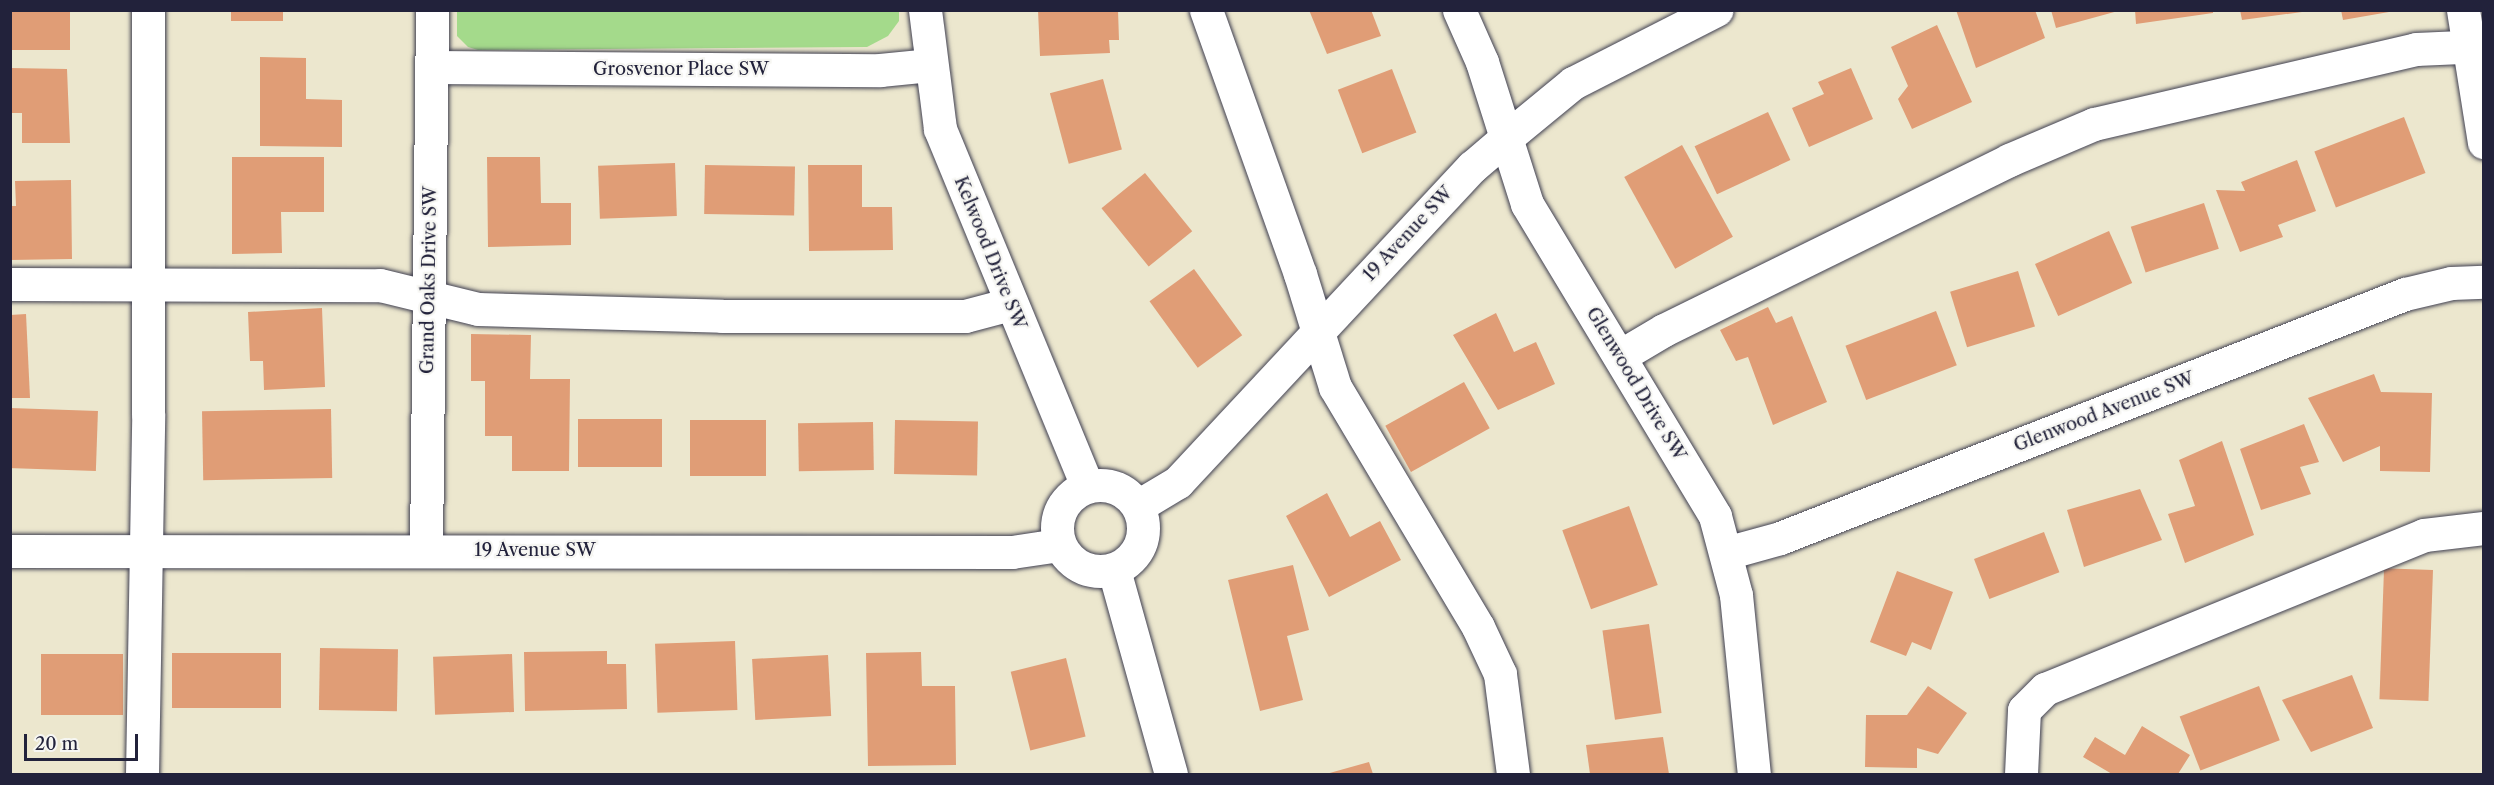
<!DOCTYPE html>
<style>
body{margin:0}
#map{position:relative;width:2494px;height:785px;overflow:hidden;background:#ece7ce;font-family:"Libre Caslon Text",serif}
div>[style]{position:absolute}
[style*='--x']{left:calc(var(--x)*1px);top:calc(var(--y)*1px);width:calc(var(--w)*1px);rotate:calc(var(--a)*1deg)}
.green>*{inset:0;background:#a4da8b}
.building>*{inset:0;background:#e09d76;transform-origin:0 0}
.roads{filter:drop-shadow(0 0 2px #404051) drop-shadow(0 0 2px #404051)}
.minor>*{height:33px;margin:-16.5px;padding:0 16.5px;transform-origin:16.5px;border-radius:16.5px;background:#fff}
.minor>.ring{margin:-16.5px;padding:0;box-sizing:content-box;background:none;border:33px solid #fff;border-radius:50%}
span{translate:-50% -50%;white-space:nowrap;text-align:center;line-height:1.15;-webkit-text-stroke:4.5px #f6f6f2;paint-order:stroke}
.street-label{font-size:18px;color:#22223b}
.frame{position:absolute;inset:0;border:12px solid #22223b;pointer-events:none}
.scale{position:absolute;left:24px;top:734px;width:114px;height:27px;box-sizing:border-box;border:3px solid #22223b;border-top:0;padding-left:8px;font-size:18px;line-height:21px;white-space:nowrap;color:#22223b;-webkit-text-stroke:4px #f6f6f2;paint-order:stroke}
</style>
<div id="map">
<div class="green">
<i style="clip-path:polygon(899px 11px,899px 21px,888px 36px,867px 47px,478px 50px,468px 47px,457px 36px,457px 11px)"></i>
</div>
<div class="building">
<i style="left:10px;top:10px;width:60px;height:40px"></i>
<i style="left:231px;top:10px;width:52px;height:11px"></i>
<i style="clip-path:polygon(1038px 10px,1118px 10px,1119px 40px,1109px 40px,1110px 53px,1040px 56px)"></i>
<i style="clip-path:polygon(1309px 10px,1371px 10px,1381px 36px,1327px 54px)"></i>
<i style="clip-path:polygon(1956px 10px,2035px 10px,2045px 38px,1976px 68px)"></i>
<i style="clip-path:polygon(2051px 10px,2118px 10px,2118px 11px,2056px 28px)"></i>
<i style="clip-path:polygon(2135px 10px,2213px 10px,2213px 13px,2136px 24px)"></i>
<i style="clip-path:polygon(2240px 10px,2302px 10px,2302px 12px,2242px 20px)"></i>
<i style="clip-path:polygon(2341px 10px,2389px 10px,2389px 12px,2343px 20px)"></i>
<i style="clip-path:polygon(1937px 25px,1972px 102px,1912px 129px,1898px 99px,1908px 86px,1891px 47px)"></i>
<i style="clip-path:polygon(260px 57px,306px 58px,306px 99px,342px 100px,342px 147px,260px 146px)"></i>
<i style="clip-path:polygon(10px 68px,67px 69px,70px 143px,22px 143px,22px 113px,10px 113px)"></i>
<i style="clip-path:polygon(1851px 68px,1873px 119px,1809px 147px,1792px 108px,1824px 94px,1818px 82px)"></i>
<i style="left:1392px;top:69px;width:68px;height:58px;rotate:69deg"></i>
<i style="left:1103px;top:79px;width:73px;height:55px;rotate:75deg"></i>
<i style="left:1768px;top:112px;width:53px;height:81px;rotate:65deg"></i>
<i style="left:2404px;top:117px;width:60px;height:96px;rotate:69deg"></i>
<i style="left:1682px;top:145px;width:105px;height:66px;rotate:61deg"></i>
<i style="clip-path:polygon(232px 157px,324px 157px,324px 212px,281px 212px,282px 253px,232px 254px)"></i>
<i style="clip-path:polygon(487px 157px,540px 157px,541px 203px,571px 203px,571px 245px,488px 247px)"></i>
<i style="clip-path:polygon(2297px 160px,2316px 211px,2278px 225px,2283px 237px,2240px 252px,2216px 190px,2245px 191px,2241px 182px)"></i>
<i style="left:675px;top:163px;width:53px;height:77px;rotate:88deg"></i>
<i style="left:705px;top:165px;width:90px;height:49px;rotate:1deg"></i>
<i style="clip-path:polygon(808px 165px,862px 165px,862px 207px,892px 207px,893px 250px,809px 251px)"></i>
<i style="left:1145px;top:173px;width:75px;height:56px;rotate:51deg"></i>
<i style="clip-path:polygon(71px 180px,72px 259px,10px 260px,10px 206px,16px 206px,15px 181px)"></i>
<i style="left:2204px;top:203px;width:48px;height:77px;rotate:72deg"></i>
<i style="left:2109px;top:231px;width:57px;height:81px;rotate:66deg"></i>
<i style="left:1194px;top:269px;width:82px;height:55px;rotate:54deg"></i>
<i style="left:2018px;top:271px;width:58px;height:71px;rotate:73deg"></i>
<i style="clip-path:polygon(1768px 307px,1776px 323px,1792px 316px,1827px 402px,1773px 425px,1748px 357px,1736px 361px,1720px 330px)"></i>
<i style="clip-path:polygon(322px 308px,325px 387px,264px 390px,263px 361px,250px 361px,248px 312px)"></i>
<i style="left:1936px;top:311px;width:58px;height:97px;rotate:69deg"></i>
<i style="clip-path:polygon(1496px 313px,1514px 352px,1536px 342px,1555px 384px,1498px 410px,1453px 335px)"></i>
<i style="clip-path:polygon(26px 314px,30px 398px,10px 398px,10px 315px)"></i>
<i style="clip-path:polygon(471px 334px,531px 335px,530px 379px,570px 379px,569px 471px,512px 471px,512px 436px,485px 436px,485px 381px,471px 381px)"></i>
<i style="clip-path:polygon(2374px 374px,2381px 392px,2432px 393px,2430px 472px,2380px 471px,2380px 446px,2343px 462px,2308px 398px)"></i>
<i style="left:1464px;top:382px;width:53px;height:90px;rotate:61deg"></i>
<i style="left:10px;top:408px;width:88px;height:60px;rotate:2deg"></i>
<i style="left:331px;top:409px;width:69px;height:129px;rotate:89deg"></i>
<i style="left:662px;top:419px;width:48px;height:84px;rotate:90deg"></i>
<i style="left:690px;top:420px;width:76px;height:56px"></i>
<i style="left:895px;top:420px;width:83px;height:54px;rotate:1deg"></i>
<i style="left:873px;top:422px;width:48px;height:75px;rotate:89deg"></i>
<i style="clip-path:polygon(2304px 424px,2319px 462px,2300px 467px,2311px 494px,2261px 510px,2240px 449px)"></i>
<i style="clip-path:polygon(2222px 441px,2254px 535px,2185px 563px,2168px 514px,2195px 506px,2179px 460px)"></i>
<i style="clip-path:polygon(2140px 489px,2162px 540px,2084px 567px,2067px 510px)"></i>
<i style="clip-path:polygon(1327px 493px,1350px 537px,1380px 521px,1401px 560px,1329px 597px,1286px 516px)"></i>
<i style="left:1629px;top:506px;width:84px;height:71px;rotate:70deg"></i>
<i style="left:2044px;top:532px;width:43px;height:75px;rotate:69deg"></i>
<i style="clip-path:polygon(1293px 565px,1309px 630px,1287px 636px,1303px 700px,1260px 711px,1228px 580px)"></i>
<i style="left:2433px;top:570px;width:131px;height:49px;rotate:92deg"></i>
<i style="clip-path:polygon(1897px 571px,1953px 592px,1931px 650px,1912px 642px,1906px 656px,1870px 642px)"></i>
<i style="left:1649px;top:624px;width:90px;height:47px;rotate:82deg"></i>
<i style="left:735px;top:641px;width:69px;height:80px;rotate:88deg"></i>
<i style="left:320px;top:648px;width:78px;height:62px;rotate:1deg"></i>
<i style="clip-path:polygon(607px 651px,607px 664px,626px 664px,627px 709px,525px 711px,524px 652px)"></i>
<i style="clip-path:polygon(921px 652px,922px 686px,955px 686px,956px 765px,868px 766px,866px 653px)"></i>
<i style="left:172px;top:653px;width:109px;height:55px"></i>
<i style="left:41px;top:654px;width:82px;height:61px"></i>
<i style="left:512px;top:654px;width:58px;height:79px;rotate:88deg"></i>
<i style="left:828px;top:655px;width:61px;height:76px;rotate:87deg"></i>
<i style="left:1066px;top:658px;width:81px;height:57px;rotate:76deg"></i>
<i style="clip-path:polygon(2352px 675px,2373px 728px,2311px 752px,2282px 700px)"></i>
<i style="clip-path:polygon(1928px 686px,1967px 713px,1938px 754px,1917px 748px,1917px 768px,1865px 767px,1866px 715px,1907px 715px)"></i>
<i style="left:2259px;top:686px;width:58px;height:85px;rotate:69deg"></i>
<i style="clip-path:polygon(2142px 726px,2190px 755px,2178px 774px,2112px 774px,2083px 757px,2095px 737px,2125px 755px)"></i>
<i style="clip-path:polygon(1663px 737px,1669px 774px,1590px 774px,1586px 745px)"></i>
<i style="clip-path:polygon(1369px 762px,1373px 774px,1326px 774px)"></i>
</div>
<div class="roads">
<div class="minor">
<i style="--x:925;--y:10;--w:120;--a:82.8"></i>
<i style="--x:940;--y:129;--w:386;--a:67.6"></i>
<i style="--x:1206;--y:10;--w:280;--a:70.4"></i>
<i style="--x:1300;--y:274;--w:118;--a:72.8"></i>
<i style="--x:1335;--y:387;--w:279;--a:59.2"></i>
<i style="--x:1478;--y:627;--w:52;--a:64.9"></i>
<i style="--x:1500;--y:674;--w:101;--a:82.6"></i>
<i style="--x:1459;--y:10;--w:57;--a:66.1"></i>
<i style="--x:1482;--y:62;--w:149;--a:72.4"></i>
<i style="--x:1527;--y:204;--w:364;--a:58.9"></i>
<i style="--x:1715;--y:516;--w:82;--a:75.1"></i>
<i style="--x:1736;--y:595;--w:180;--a:84.3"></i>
<i style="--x:2463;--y:10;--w:134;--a:81"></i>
<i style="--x:432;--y:67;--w:448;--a:0.4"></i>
<i style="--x:880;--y:70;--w:50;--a:-5.7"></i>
<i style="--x:10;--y:284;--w:370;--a:0.2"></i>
<i style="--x:380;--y:285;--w:101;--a:13.8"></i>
<i style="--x:478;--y:309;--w:244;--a:1.6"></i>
<i style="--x:722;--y:316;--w:243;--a:0"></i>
<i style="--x:965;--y:316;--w:47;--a:-14.9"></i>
<i style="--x:1620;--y:356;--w:51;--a:-30.6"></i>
<i style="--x:1664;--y:330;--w:385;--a:-26.2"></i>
<i style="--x:2009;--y:160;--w:92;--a:-23"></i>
<i style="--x:2094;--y:124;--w:331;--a:-13.1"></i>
<i style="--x:2416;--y:49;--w:68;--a:-2.5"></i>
<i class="ring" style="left:1057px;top:485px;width:53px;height:53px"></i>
<i style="--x:1138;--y:506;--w:47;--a:-31"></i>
<i style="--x:1178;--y:482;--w:431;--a:-47"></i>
<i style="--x:1472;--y:167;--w:45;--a:-40.5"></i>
<i style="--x:1506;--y:138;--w:87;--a:-39.4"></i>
<i style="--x:1573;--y:83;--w:161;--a:-27"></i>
<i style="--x:426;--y:549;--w:539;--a:-89.36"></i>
<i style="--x:10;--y:551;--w:1002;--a:0.06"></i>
<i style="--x:1012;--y:552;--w:48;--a:-8.5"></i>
<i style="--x:1726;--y:553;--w:56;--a:-15.5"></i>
<i style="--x:1780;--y:538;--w:671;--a:-21.33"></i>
<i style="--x:2405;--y:294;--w:47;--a:-13.4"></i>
<i style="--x:2451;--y:283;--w:33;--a:-2"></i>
<i style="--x:1114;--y:570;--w:212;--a:74.4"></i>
<i style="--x:142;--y:774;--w:360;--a:-89"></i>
<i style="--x:148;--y:414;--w:404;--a:-90"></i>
<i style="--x:2021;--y:774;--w:64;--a:-87.3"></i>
<i style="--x:2024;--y:710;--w:30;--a:-45"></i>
<i style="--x:2045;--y:689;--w:409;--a:-22.1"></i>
<i style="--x:2424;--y:535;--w:60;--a:-6.7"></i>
</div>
</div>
<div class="street-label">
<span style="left:681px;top:69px">Grosvenor Place SW</span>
<span style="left:1408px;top:234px;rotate:-47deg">19 Avenue SW</span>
<span style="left:990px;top:253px;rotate:68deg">Kelwood Drive SW</span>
<span style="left:429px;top:280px;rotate:-89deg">Grand Oaks Drive SW</span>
<span style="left:1636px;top:384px;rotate:59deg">Glenwood Drive SW</span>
<span style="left:2104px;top:412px;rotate:-21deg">Glenwood Avenue SW</span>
<span style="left:535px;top:550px">19 Avenue SW</span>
</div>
<div class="frame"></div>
<div class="scale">20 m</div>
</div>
